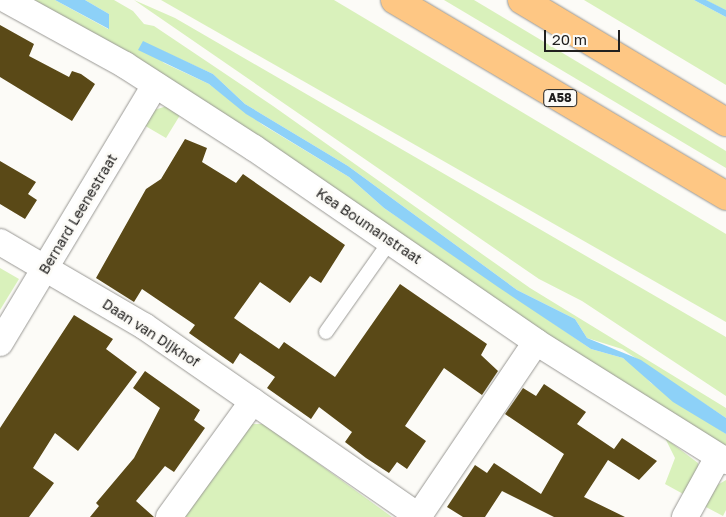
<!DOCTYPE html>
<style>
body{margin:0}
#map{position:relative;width:726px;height:517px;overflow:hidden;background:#fcfbf7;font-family:"Golos Text",sans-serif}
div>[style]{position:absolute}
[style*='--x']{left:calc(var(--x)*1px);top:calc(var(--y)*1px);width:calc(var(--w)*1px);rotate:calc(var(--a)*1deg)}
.green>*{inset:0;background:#d9f1bb}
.water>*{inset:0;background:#8dd1f8}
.building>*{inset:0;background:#5a4917}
.roads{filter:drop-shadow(0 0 1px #999894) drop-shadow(0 0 1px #999894)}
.service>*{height:14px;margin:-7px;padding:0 7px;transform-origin:7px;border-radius:7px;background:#fff}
.minor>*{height:26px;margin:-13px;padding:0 13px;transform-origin:13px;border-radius:13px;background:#fff}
.motorway>*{height:28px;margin:-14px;padding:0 14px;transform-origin:14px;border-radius:14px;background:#fec784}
span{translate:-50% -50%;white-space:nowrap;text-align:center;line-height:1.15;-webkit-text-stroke:5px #fcfbf7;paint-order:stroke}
.shield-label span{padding:1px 4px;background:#fcfbf7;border:1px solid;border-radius:4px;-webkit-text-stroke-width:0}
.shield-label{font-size:12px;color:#21201f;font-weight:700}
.street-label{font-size:14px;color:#21201f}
.scale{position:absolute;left:544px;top:30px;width:76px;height:22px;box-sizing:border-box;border:2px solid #21201f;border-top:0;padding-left:6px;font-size:15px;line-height:18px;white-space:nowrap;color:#21201f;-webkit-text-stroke:4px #fcfbf7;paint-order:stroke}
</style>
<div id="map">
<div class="green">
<i style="clip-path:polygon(22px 0,55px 0,108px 29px,109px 14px,85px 0,114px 0,133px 11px,144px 24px,154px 26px,273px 106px,530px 288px,726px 408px,726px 418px,622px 349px,587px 338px,575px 319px,517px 290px,348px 166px,245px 104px,213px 74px,143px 42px,164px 63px,209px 84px,263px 125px,349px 177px,384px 208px,591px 349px,623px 358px,639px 370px,651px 383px,726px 434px,726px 449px)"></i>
<i style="clip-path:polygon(134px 0,175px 18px,726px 337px,726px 396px,582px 301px,539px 279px)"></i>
<i style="clip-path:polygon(161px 0,334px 0,726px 234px,726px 322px)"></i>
<i style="clip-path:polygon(444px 0,474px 0,726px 151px,726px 168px)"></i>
<i style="clip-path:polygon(584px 0,694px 0,726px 17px,726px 85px)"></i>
<i style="clip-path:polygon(706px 0,726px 0,726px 10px,707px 1px)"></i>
<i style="clip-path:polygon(167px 106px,182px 112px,166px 138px,142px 124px,154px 110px)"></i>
<i style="clip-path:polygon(0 268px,19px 279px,0 310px)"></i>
<i style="clip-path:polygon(252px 424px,264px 424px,392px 517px,180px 517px,242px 429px)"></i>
<i style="clip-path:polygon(665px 438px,698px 463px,698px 474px,685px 495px,665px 484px,675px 458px)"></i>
<i style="clip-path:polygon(726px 480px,726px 510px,723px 516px,704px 506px,714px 487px)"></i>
</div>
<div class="water">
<i style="clip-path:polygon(55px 0,85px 0,109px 14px,109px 29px)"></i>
<i style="clip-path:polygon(694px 0,706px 0,726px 10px,726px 17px)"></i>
<i style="clip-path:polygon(143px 41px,213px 74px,245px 104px,348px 166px,517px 290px,575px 319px,587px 338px,641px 360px,726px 418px,726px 434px,673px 402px,623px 358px,591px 349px,498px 287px,384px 208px,349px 177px,246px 114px,209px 84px,138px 50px)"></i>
</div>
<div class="building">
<i style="clip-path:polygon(0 25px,34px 44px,29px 56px,69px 77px,72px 71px,81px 74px,95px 84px,72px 121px,0 77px)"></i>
<i style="clip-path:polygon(185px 139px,207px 148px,202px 162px,236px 183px,243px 174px,345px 245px,321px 283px,310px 276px,290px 303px,260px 282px,234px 318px,279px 349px,284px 342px,335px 377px,400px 284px,487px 344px,481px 355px,498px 371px,482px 395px,444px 368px,405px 426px,426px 441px,407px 469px,397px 462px,389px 473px,366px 458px,345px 442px,352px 432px,319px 407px,311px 419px,267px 388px,275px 377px,240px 353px,233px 364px,189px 333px,195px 325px,142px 289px,134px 302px,96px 278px,146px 189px,161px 179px)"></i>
<i style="clip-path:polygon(0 161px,36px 182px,28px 194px,37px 200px,25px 219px,0 204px)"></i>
<i style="clip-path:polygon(74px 315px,113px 339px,106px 349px,137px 372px,78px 451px,55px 433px,33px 468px,54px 483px,29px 517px,0 517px,0 428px)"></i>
<i style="clip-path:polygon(145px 371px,200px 410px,194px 420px,205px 428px,174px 472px,165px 466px,136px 501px,154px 517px,90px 517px,99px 506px,96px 503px,134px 458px,160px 408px,133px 388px)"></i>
<i style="clip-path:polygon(544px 384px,586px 412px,577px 424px,614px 449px,622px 438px,657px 461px,639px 480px,608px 460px,584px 497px,625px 517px,554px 517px,502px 491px,485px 517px,463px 517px,447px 507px,475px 465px,487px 473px,494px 463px,541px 494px,564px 454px,505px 414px,523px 388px,536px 396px)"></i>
</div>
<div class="roads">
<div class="service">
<i style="--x:326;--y:332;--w:113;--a:-54.8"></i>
</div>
<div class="minor">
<i style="--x:7;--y:0;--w:135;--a:28.8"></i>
<i style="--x:125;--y:65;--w:153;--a:32.8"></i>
<i style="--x:254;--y:148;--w:342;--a:34.5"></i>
<i style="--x:536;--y:342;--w:224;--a:32.1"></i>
<i style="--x:0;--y:242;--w:167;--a:30.3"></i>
<i style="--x:144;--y:326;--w:333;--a:34.7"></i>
<i style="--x:0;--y:343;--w:301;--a:-59"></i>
<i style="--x:169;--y:517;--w:143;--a:-54.1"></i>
<i style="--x:418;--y:517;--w:211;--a:-56"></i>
<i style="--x:685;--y:517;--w:68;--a:-61.2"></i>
</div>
<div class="motorway">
<i style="--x:395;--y:0;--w:385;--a:30.6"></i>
<i style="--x:522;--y:0;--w:238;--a:30.9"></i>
</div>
</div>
<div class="shield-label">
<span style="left:560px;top:98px">A58</span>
</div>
<div class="street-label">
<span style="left:78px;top:214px;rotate:-59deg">Bernard Leenestraat</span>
<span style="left:369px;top:226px;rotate:34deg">Kea Boumanstraat</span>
<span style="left:151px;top:333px;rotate:33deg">Daan van Dijkhof</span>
</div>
<div class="scale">20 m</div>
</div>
